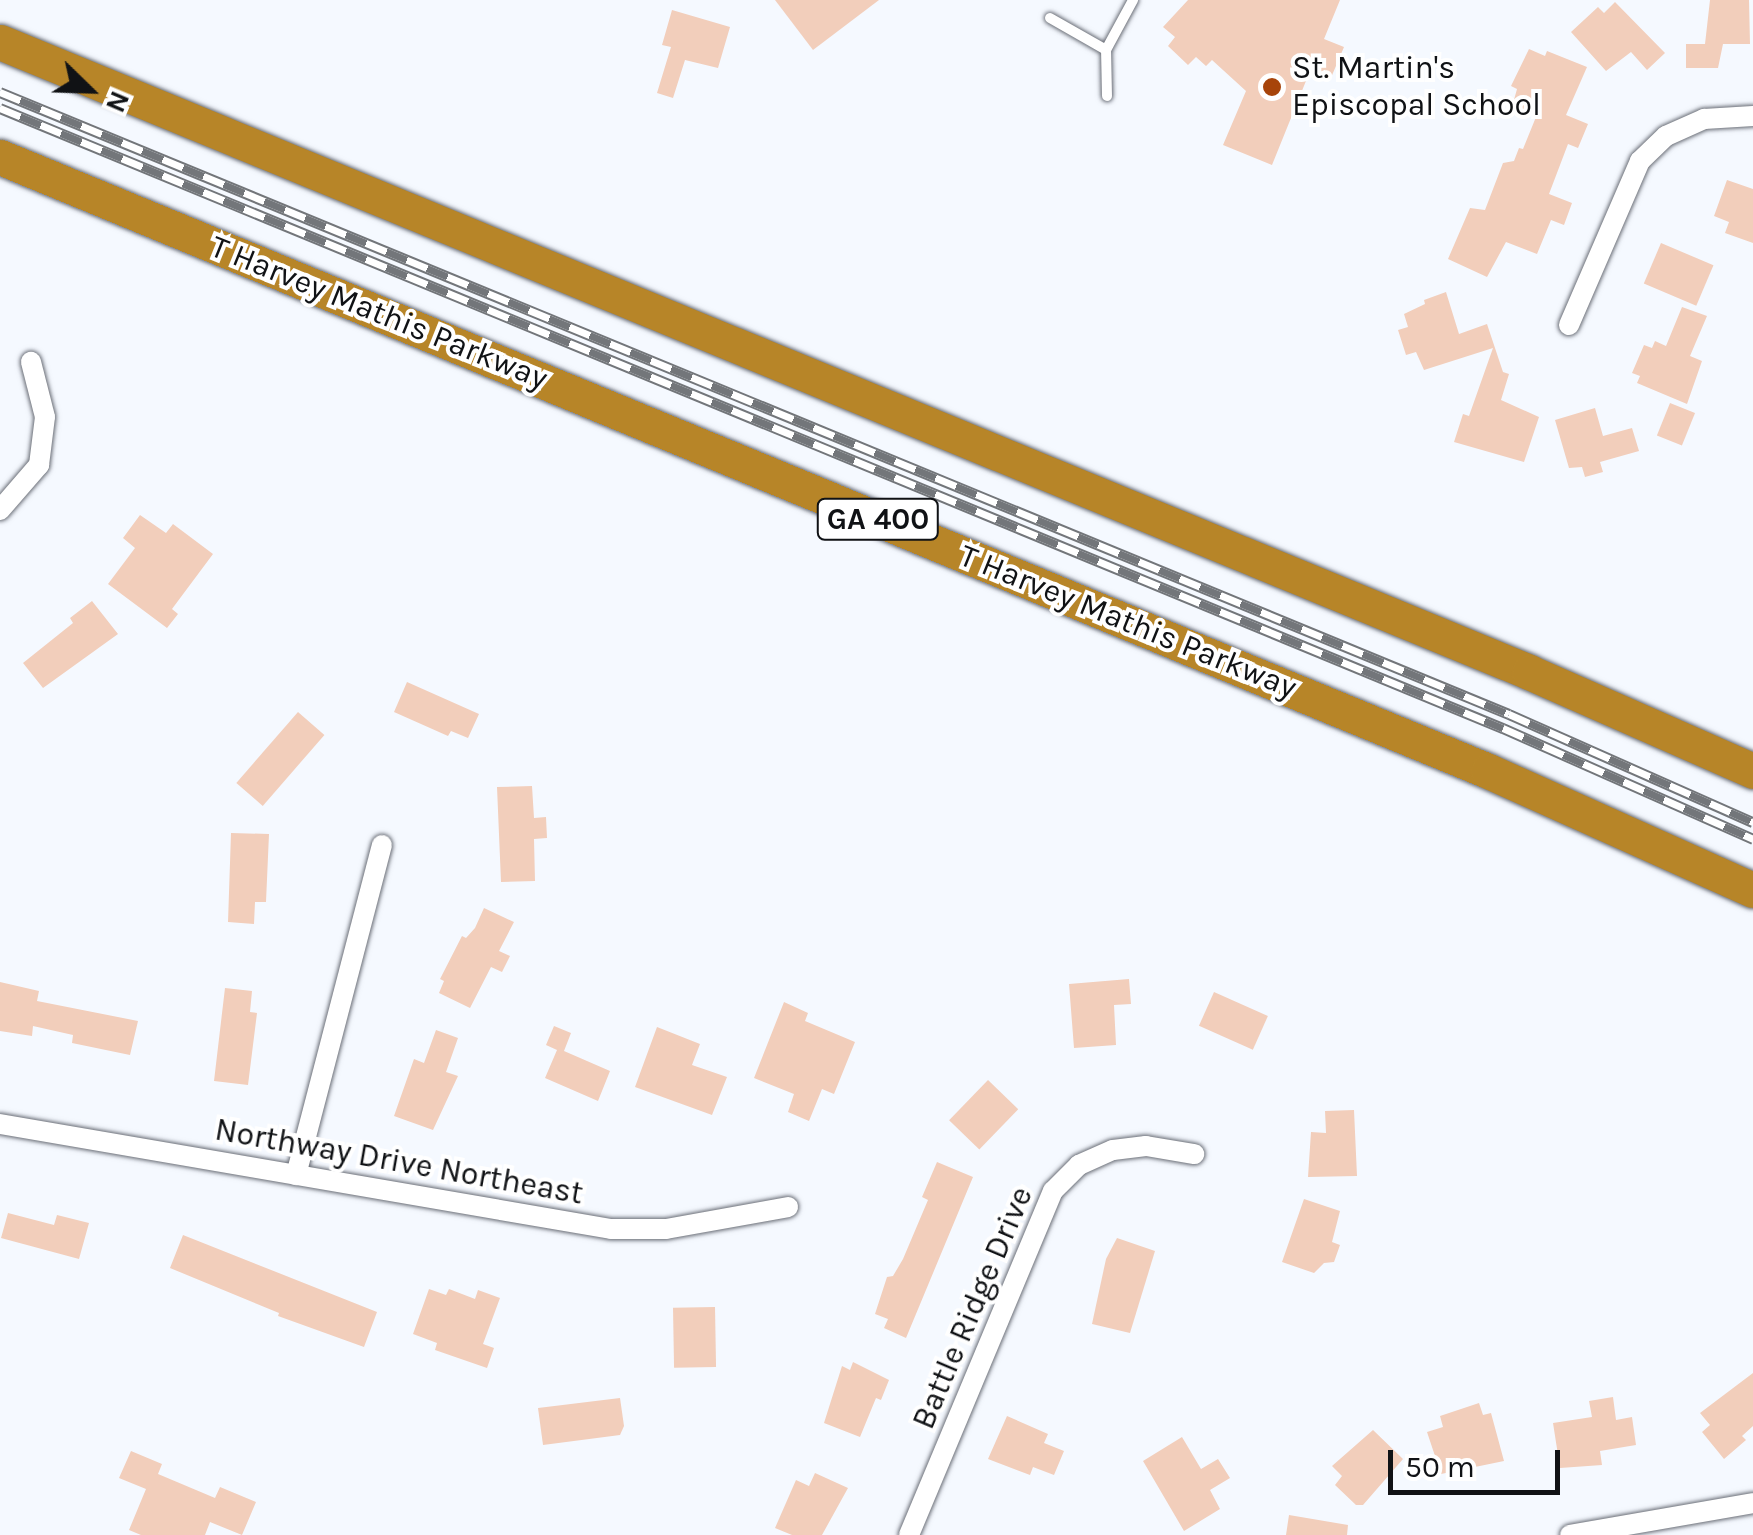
<!DOCTYPE html>
<style>
body{margin:0}
#map{position:relative;width:1753px;height:1535px;overflow:hidden;background:#f5f9ff;font-family:Karla,sans-serif}
div>[style]{position:absolute}
[style*='--x']{left:calc(var(--x)*1px);top:calc(var(--y)*1px);width:calc(var(--w)*1px);rotate:calc(var(--a)*1deg)}
.building>*{inset:0;background:#f2cebb;transform-origin:0 0}
.roads{filter:drop-shadow(0 0 2px #6b6f78) drop-shadow(0 0 2px #6b6f78)}
.lane>*{height:10px;margin:-5px;padding:0 5px;transform-origin:5px;border-radius:5px;background:#fff}
.street>*{height:20px;margin:-10px;padding:0 10px;transform-origin:10px;border-radius:10px;background:#fff}
.highway>*{height:35px;margin:-17.5px;padding:0 17.5px;transform-origin:17.5px;border-radius:17.5px;background:#b78528}
.rail>*{height:11px;margin-top:-5.5px;transform-origin:0;background:repeating-linear-gradient(90deg,#fff 0 22px,#73767a 0 44px);box-sizing:border-box;border-block:2px solid #73767a}
.dots>*{width:28px;height:28px;translate:-50% -50%;box-sizing:border-box;border:5px solid #fff;border-radius:50%}
span{translate:-50% -50%;white-space:nowrap;text-align:center;line-height:1.15;-webkit-text-stroke:8px #fff;paint-order:stroke}
.shield-label span{padding:2px 8px;background:#fff;border:2px solid;border-radius:8px;-webkit-text-stroke-width:0}
.shield-label{font-size:30px;color:#101215;font-weight:700}
.poi-label{font-size:32px;color:#101215}
.left{translate:0 -50%;text-align:left}
.street-label{font-size:32px;color:#101215}
.north{position:absolute;left:40px;top:40px;width:100px;height:100px;-webkit-text-stroke:8px #fff;paint-order:stroke;rotate:113deg;font-size:28px;font-weight:700;line-height:40px;text-align:center;color:#101215}
.north::after{content:'';display:block;margin:auto;width:35px;height:45px;background:#101215;clip-path:polygon(50% 0,100% 100%,50% 72%,0 100%)}
.scale{position:absolute;left:1388px;top:1450px;width:172px;height:45px;box-sizing:border-box;border:5px solid #101215;border-top:0;padding-left:12px;font-size:30px;line-height:35px;white-space:nowrap;color:#101215;-webkit-text-stroke:8px #fff;paint-order:stroke}
</style>
<div id="map">
<div class="building">
<i style="clip-path:polygon(775px 0,879px 0,813px 50px)"></i>
<i style="clip-path:polygon(1188px 0,1340px 0,1324px 39px,1344px 47px,1330px 80px,1310px 71px,1272px 165px,1223px 145px,1246px 91px,1212px 60px,1206px 66px,1196px 57px,1188px 65px,1168px 46px,1175px 37px,1163px 27px)"></i>
<i style="clip-path:polygon(1710px 0,1749px 0,1750px 44px,1723px 44px,1718px 68px,1686px 68px,1686px 44px,1705px 44px)"></i>
<i style="clip-path:polygon(1615px 2px,1665px 53px,1647px 70px,1631px 52px,1606px 71px,1571px 32px,1598px 7px,1604px 13px)"></i>
<i style="clip-path:polygon(672px 10px,730px 27px,718px 68px,685px 60px,673px 98px,657px 93px,671px 47px,662px 45px)"></i>
<i style="clip-path:polygon(1529px 49px,1545px 56px,1547px 51px,1587px 67px,1566px 115px,1588px 124px,1578px 148px,1568px 144px,1549px 194px,1572px 203px,1564px 225px,1551px 220px,1537px 254px,1506px 242px,1487px 277px,1448px 259px,1470px 208px,1485px 210px,1503px 163px,1514px 161px,1519px 148px,1523px 149px,1536px 117px,1512px 107px,1517px 89px,1511px 86px)"></i>
<i style="clip-path:polygon(1727px 180px,1753px 189px,1753px 243px,1725px 233px,1729px 222px,1714px 216px)"></i>
<i style="left:1661px;top:243px;width:57px;height:44px;rotate:23deg"></i>
<i style="clip-path:polygon(1446px 292px,1459px 334px,1487px 324px,1503px 372px,1509px 374px,1501px 400px,1539px 417px,1524px 462px,1454px 442px,1463px 414px,1469px 416px,1493px 348px,1424px 370px,1416px 352px,1406px 355px,1398px 330px,1408px 327px,1404px 314px,1425px 304px,1424px 300px)"></i>
<i style="clip-path:polygon(1682px 307px,1707px 316px,1690px 356px,1702px 361px,1687px 404px,1637px 383px,1640px 376px,1632px 373px,1644px 345px,1652px 348px,1655px 341px,1666px 346px)"></i>
<i style="left:1670px;top:403px;width:27px;height:35px;rotate:22deg"></i>
<i style="clip-path:polygon(1595px 408px,1603px 436px,1632px 428px,1639px 451px,1600px 462px,1603px 472px,1585px 477px,1582px 467px,1569px 468px,1555px 420px)"></i>
<i style="clip-path:polygon(140px 515px,166px 533px,173px 524px,213px 554px,172px 609px,178px 614px,167px 628px,108px 584px,135px 548px,123px 538px)"></i>
<i style="clip-path:polygon(92px 601px,118px 634px,43px 688px,23px 663px,73px 623px,70px 618px)"></i>
<i style="clip-path:polygon(407px 682px,479px 714px,468px 738px,451px 731px,448px 736px,394px 712px)"></i>
<i style="left:298px;top:712px;width:35px;height:94px;rotate:41deg"></i>
<i style="clip-path:polygon(532px 786px,534px 818px,546px 817px,547px 838px,534px 839px,535px 881px,501px 882px,497px 787px)"></i>
<i style="clip-path:polygon(231px 833px,269px 834px,266px 902px,255px 902px,254px 924px,228px 922px)"></i>
<i style="clip-path:polygon(484px 908px,514px 922px,499px 951px,510px 956px,502px 972px,491px 967px,470px 1008px,439px 993px,444px 981px,440px 979px,462px 936px,466px 938px,475px 928px)"></i>
<i style="clip-path:polygon(1129px 979px,1131px 1004px,1114px 1005px,1116px 1045px,1074px 1048px,1069px 984px)"></i>
<i style="clip-path:polygon(0 982px,39px 991px,37px 1001px,138px 1021px,130px 1055px,72px 1043px,73px 1035px,33px 1026px,32px 1036px,0 1031px)"></i>
<i style="clip-path:polygon(225px 988px,252px 991px,250px 1012px,257px 1013px,248px 1085px,214px 1081px)"></i>
<i style="left:1214px;top:992px;width:59px;height:37px;rotate:24deg"></i>
<i style="clip-path:polygon(784px 1002px,808px 1013px,805px 1021px,855px 1042px,834px 1094px,822px 1089px,809px 1121px,788px 1112px,794px 1094px,754px 1078px)"></i>
<i style="clip-path:polygon(554px 1026px,571px 1033px,564px 1051px,610px 1071px,598px 1101px,545px 1078px,557px 1050px,546px 1045px)"></i>
<i style="clip-path:polygon(657px 1027px,700px 1044px,692px 1065px,727px 1077px,712px 1115px,635px 1087px)"></i>
<i style="clip-path:polygon(436px 1030px,458px 1038px,446px 1072px,458px 1076px,433px 1130px,394px 1116px,414px 1059px,424px 1063px)"></i>
<i style="left:988px;top:1080px;width:42px;height:56px;rotate:44deg"></i>
<i style="clip-path:polygon(1354px 1110px,1357px 1176px,1308px 1177px,1311px 1132px,1326px 1133px,1325px 1111px)"></i>
<i style="clip-path:polygon(937px 1162px,973px 1177px,906px 1338px,884px 1328px,888px 1319px,875px 1314px,887px 1277px,893px 1276px,903px 1259px,928px 1200px,922px 1197px)"></i>
<i style="clip-path:polygon(1304px 1199px,1340px 1211px,1332px 1242px,1340px 1245px,1334px 1262px,1324px 1263px,1314px 1273px,1282px 1262px)"></i>
<i style="clip-path:polygon(8px 1213px,54px 1225px,57px 1215px,89px 1223px,79px 1259px,1px 1238px)"></i>
<i style="clip-path:polygon(183px 1235px,377px 1312px,364px 1347px,278px 1316px,279px 1313px,170px 1268px)"></i>
<i style="clip-path:polygon(1117px 1238px,1155px 1251px,1130px 1333px,1092px 1324px,1106px 1259px)"></i>
<i style="clip-path:polygon(429px 1289px,446px 1295px,449px 1289px,475px 1299px,478px 1290px,500px 1298px,483px 1344px,494px 1348px,487px 1368px,435px 1350px,437px 1343px,413px 1334px)"></i>
<i style="left:715px;top:1307px;width:60px;height:42px;rotate:89deg"></i>
<i style="clip-path:polygon(853px 1362px,889px 1380px,881px 1400px,876px 1398px,860px 1437px,824px 1423px,842px 1366px,850px 1370px)"></i>
<i style="clip-path:polygon(1753px 1373px,1753px 1426px,1742px 1436px,1746px 1440px,1724px 1459px,1702px 1432px,1710px 1425px,1700px 1413px)"></i>
<i style="clip-path:polygon(1613px 1397px,1616px 1420px,1632px 1417px,1636px 1445px,1600px 1451px,1602px 1465px,1560px 1468px,1553px 1423px,1592px 1417px,1589px 1401px)"></i>
<i style="clip-path:polygon(620px 1398px,624px 1426px,620px 1435px,543px 1445px,538px 1408px)"></i>
<i style="clip-path:polygon(1479px 1403px,1483px 1415px,1491px 1413px,1504px 1461px,1441px 1474px,1427px 1432px,1443px 1427px,1440px 1416px)"></i>
<i style="clip-path:polygon(1007px 1416px,1048px 1434px,1044px 1443px,1064px 1451px,1054px 1475px,1033px 1467px,1030px 1475px,988px 1459px)"></i>
<i style="clip-path:polygon(1373px 1430px,1403px 1459px,1363px 1505px,1356px 1505px,1335px 1485px,1342px 1476px,1332px 1466px)"></i>
<i style="clip-path:polygon(1182px 1437px,1201px 1469px,1218px 1459px,1230px 1478px,1210px 1490px,1220px 1509px,1184px 1531px,1143px 1461px)"></i>
<i style="clip-path:polygon(131px 1451px,162px 1464px,158px 1474px,215px 1498px,220px 1487px,256px 1502px,242px 1535px,210px 1522px,205px 1535px,141px 1535px,129px 1530px,146px 1489px,119px 1478px)"></i>
<i style="clip-path:polygon(815px 1473px,848px 1488px,822px 1535px,792px 1535px,775px 1528px,796px 1480px,809px 1486px)"></i>
<i style="clip-path:polygon(1289px 1515px,1348px 1525px,1347px 1535px,1286px 1535px)"></i>
</div>
<div class="roads">
<div class="lane">
<i style="--x:1050;--y:18;--w:64;--a:29.7"></i>
<i style="--x:1107;--y:96;--w:46;--a:-91.2"></i>
<i style="--x:1106;--y:50;--w:57;--a:-61.6"></i>
</div>
<div class="street">
<i style="--x:1569;--y:325;--w:179;--a:-66.6"></i>
<i style="--x:1640;--y:161;--w:36;--a:-44"></i>
<i style="--x:1666;--y:136;--w:42;--a:-24.1"></i>
<i style="--x:1704;--y:119;--w:49;--a:-3.5"></i>
<i style="--x:0;--y:510;--w:60;--a:-49.1"></i>
<i style="--x:39;--y:465;--w:48;--a:-82.9"></i>
<i style="--x:45;--y:417;--w:57;--a:-104.3"></i>
<i style="--x:0;--y:1124;--w:620;--a:9.75"></i>
<i style="--x:611;--y:1229;--w:55;--a:0"></i>
<i style="--x:666;--y:1229;--w:124;--a:-10.2"></i>
<i style="--x:296;--y:1175;--w:341;--a:-75.4"></i>
<i style="--x:909;--y:1535;--w:373;--a:-67.3"></i>
<i style="--x:1053;--y:1191;--w:37;--a:-45"></i>
<i style="--x:1079;--y:1165;--w:37;--a:-24"></i>
<i style="--x:1113;--y:1150;--w:33;--a:-7"></i>
<i style="--x:1146;--y:1146;--w:49;--a:9.5"></i>
<i style="--x:1570;--y:1535;--w:186;--a:-9.9"></i>
</div>
<div class="highway">
<i style="--x:0;--y:42;--w:1654;--a:22.39"></i>
<i style="--x:1529;--y:672;--w:245;--a:23.8"></i>
<i style="--x:0;--y:157;--w:1610;--a:22.42"></i>
<i style="--x:1488;--y:771;--w:290;--a:24.2"></i>
</div>
</div>
<div class="rail">
<i style="--x:0;--y:92;--w:1632;--a:22.4"></i>
<i style="--x:1509;--y:714;--w:267;--a:23.9"></i>
<i style="--x:0;--y:108;--w:1626;--a:22.42"></i>
<i style="--x:1503;--y:728;--w:274;--a:23.9"></i>
</div>
<div class="dots">
<i style="left:1272px;top:87px;background:#a7440a"></i>
</div>
<div class="shield-label">
<span style="left:878px;top:519px">GA 400</span>
</div>
<div class="poi-label">
<span class="left" style="left:1292px;top:87px">St. Martin's<br>Episcopal School</span>
</div>
<div class="street-label">
<span style="left:379px;top:313px;rotate:22deg">T Harvey Mathis Parkway</span>
<span style="left:1128px;top:622px;rotate:22deg">T Harvey Mathis Parkway</span>
<span style="left:399px;top:1162px;rotate:10deg">Northway Drive Northeast</span>
<span style="left:973px;top:1308px;rotate:-67deg">Battle Ridge Drive</span>
</div>
<div class="north">N</div>
<div class="scale">50 m</div>
</div>
